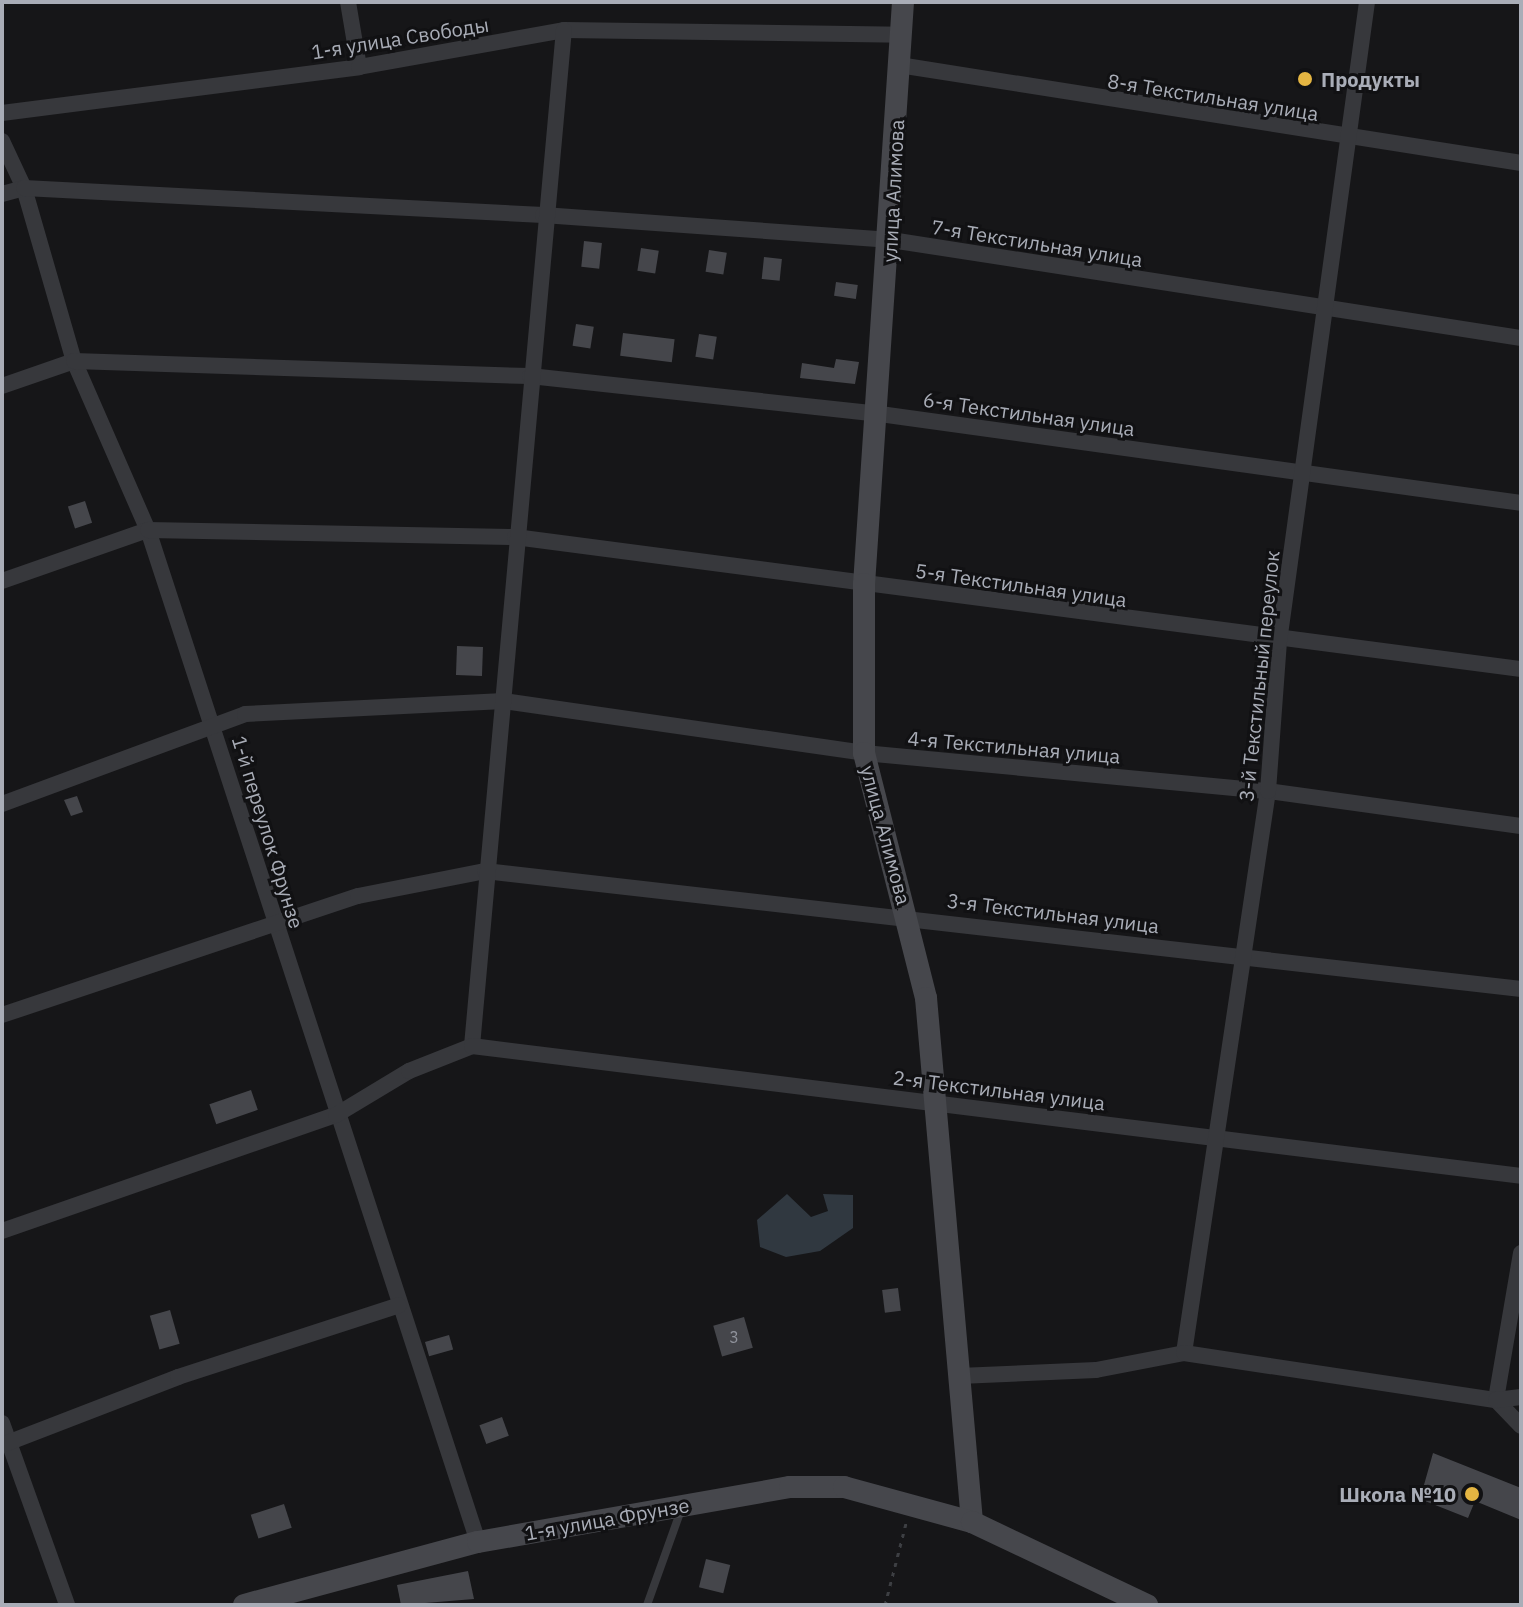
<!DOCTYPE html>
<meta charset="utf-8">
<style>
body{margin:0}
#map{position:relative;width:1523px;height:1607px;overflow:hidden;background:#161618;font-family:"IBM Plex Sans",sans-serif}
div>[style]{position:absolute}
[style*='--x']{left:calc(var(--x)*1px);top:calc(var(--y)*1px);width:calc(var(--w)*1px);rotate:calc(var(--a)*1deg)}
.water>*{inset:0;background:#303840}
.building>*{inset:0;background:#45464b;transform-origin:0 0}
.path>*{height:3px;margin-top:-1.5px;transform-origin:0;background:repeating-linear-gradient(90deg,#3d3f43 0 4px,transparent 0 10px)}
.lane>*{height:8px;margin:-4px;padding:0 4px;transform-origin:4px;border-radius:4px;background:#37383c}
.street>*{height:16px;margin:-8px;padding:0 8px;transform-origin:8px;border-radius:8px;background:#37383c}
.secondary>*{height:22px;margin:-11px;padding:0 11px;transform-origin:11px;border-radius:11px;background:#46474c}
.dots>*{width:22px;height:22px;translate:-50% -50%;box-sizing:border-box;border:4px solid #111113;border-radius:50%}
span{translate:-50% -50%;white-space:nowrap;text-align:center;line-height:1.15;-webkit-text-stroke:6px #111113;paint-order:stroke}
.number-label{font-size:16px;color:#90939c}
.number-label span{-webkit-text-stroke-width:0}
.street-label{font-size:20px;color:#a9adb7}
.poi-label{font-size:20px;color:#a9adb7;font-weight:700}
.left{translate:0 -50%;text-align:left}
.right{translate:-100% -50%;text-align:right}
.frame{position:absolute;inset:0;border:4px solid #a9adb7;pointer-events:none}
</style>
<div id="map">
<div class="water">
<i style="clip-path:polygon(787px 1194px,811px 1217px,828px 1211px,823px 1194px,853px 1195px,853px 1228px,820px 1251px,786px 1257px,760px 1247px,757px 1220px)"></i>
</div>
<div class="building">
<i style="left:584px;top:241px;width:18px;height:26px;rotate:6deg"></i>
<i style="left:641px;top:248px;width:18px;height:23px;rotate:9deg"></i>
<i style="left:709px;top:250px;width:18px;height:22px;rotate:9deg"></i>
<i style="left:764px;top:257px;width:18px;height:22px;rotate:6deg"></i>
<i style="left:836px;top:282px;width:22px;height:14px;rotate:8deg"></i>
<i style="left:576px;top:324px;width:18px;height:22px;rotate:9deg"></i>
<i style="left:623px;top:333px;width:52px;height:23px;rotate:7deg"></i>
<i style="left:699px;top:334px;width:18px;height:23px;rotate:9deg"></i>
<i style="clip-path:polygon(836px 359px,859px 362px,855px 384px,800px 378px,802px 363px,834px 368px)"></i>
<i style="left:85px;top:501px;width:23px;height:18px;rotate:72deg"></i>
<i style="left:457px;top:646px;width:26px;height:29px;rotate:2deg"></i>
<i style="clip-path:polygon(77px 796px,83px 812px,71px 816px,64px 800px)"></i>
<i style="left:251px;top:1090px;width:21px;height:44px;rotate:71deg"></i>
<i style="left:898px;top:1288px;width:23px;height:16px;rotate:83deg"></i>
<i style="left:170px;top:1310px;width:35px;height:21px;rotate:74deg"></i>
<i style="left:744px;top:1317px;width:32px;height:32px;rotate:74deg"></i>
<i style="left:449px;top:1335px;width:15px;height:25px;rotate:74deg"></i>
<i style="left:502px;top:1417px;width:20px;height:24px;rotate:70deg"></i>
<i style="clip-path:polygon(1433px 1453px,1521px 1488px,1521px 1520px,1475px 1501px,1468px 1518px,1420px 1499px)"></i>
<i style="left:284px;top:1504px;width:25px;height:35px;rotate:72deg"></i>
<i style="left:706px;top:1559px;width:25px;height:29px;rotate:14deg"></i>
<i style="clip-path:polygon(468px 1571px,474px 1599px,401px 1605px,397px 1585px)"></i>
</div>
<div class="path">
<i style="--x:885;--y:1605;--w:85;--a:-75.6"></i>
</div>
<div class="lane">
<i style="--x:647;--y:1605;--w:101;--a:-70.3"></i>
</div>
<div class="street">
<i style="--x:348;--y:2;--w:66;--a:80.4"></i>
<i style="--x:899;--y:65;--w:630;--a:8.95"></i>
<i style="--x:2;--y:113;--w:360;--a:-7.3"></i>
<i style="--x:359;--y:67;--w:208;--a:-10.2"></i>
<i style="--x:564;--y:30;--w:338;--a:0.8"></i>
<i style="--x:2;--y:141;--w:52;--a:64.9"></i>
<i style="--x:24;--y:188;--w:180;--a:73.9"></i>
<i style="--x:74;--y:361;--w:184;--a:66.4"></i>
<i style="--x:148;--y:530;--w:1064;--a:71.94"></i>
<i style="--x:2;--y:194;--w:23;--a:-15"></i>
<i style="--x:24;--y:188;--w:520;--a:2.98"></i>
<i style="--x:543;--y:215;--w:349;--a:4.1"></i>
<i style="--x:891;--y:240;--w:638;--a:8.84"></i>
<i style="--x:2;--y:386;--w:76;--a:-19.1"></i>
<i style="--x:74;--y:361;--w:456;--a:1.9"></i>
<i style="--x:530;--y:376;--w:352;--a:6.2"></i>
<i style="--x:880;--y:414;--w:647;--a:7.9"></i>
<i style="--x:2;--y:581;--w:155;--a:-19.3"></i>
<i style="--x:148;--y:530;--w:367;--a:1.1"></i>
<i style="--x:515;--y:537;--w:1015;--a:7.48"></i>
<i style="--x:2;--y:804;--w:259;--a:-20.3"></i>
<i style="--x:245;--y:714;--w:259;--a:-2.9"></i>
<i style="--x:504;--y:701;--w:364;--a:8.2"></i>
<i style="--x:864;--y:753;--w:406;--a:5.4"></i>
<i style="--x:1268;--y:791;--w:255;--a:7.9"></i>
<i style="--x:2;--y:1015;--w:375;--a:-18.5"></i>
<i style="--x:358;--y:896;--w:129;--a:-11.1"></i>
<i style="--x:485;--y:871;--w:1043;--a:6.5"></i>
<i style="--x:472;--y:1046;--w:1020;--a:-84.83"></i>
<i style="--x:2;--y:1231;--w:354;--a:-19.2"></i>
<i style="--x:336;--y:1115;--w:85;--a:-31.1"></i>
<i style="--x:409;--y:1071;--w:68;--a:-21.6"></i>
<i style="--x:472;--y:1046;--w:1057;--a:7.06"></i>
<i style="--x:1521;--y:1253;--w:149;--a:99.7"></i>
<i style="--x:1496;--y:1400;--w:36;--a:46"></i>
<i style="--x:1184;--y:1353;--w:568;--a:-81.5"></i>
<i style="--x:1268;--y:791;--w:149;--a:-85.8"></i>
<i style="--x:1279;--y:642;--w:646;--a:-82.17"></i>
<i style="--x:959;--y:1376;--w:137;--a:-2.5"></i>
<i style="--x:1096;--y:1370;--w:90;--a:-10.9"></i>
<i style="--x:1184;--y:1353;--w:316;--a:8.6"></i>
<i style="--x:1496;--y:1400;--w:25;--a:-7"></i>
<i style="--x:2;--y:1423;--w:193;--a:70.3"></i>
<i style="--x:2;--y:1445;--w:189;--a:-21.1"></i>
<i style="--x:178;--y:1377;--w:232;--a:-18"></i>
</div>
<div class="secondary">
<i style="--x:903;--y:2;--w:583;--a:93.83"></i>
<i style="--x:864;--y:584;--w:169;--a:90"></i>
<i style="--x:864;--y:753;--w:253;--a:75.8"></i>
<i style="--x:926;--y:998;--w:526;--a:84.98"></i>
<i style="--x:244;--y:1605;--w:242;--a:-15.1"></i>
<i style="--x:478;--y:1542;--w:317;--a:-10"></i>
<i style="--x:790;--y:1487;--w:54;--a:0"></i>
<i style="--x:844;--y:1487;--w:133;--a:15.3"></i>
<i style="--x:972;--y:1522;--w:194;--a:25.4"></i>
</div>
<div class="dots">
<i style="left:1305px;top:79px;background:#e4b542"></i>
<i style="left:1472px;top:1494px;background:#e4b542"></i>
</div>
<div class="number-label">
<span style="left:734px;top:1337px">3</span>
</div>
<div class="street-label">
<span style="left:400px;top:38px;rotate:-9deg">1-я улица Свободы</span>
<span style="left:1213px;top:97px;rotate:9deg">8-я Текстильная улица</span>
<span style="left:893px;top:191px;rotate:-87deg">улица Алимова</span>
<span style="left:1037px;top:243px;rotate:9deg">7-я Текстильная улица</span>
<span style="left:1029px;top:414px;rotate:8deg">6-я Текстильная улица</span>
<span style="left:1021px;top:585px;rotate:8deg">5-я Текстильная улица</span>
<span style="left:1259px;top:676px;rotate:-84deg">3-й Текстильный переулок</span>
<span style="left:1014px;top:747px;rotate:5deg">4-я Текстильная улица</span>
<span style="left:268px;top:832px;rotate:73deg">1-й переулок Фрунзе</span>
<span style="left:886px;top:835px;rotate:75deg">улица Алимова</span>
<span style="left:1053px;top:913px;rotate:7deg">3-я Текстильная улица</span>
<span style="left:999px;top:1090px;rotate:7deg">2-я Текстильная улица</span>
<span style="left:607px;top:1519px;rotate:-10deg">1-я улица Фрунзе</span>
</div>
<div class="poi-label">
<span class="left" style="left:1321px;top:79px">Продукты</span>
<span class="right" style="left:1456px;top:1494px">Школа №10</span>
</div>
<div class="frame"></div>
</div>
